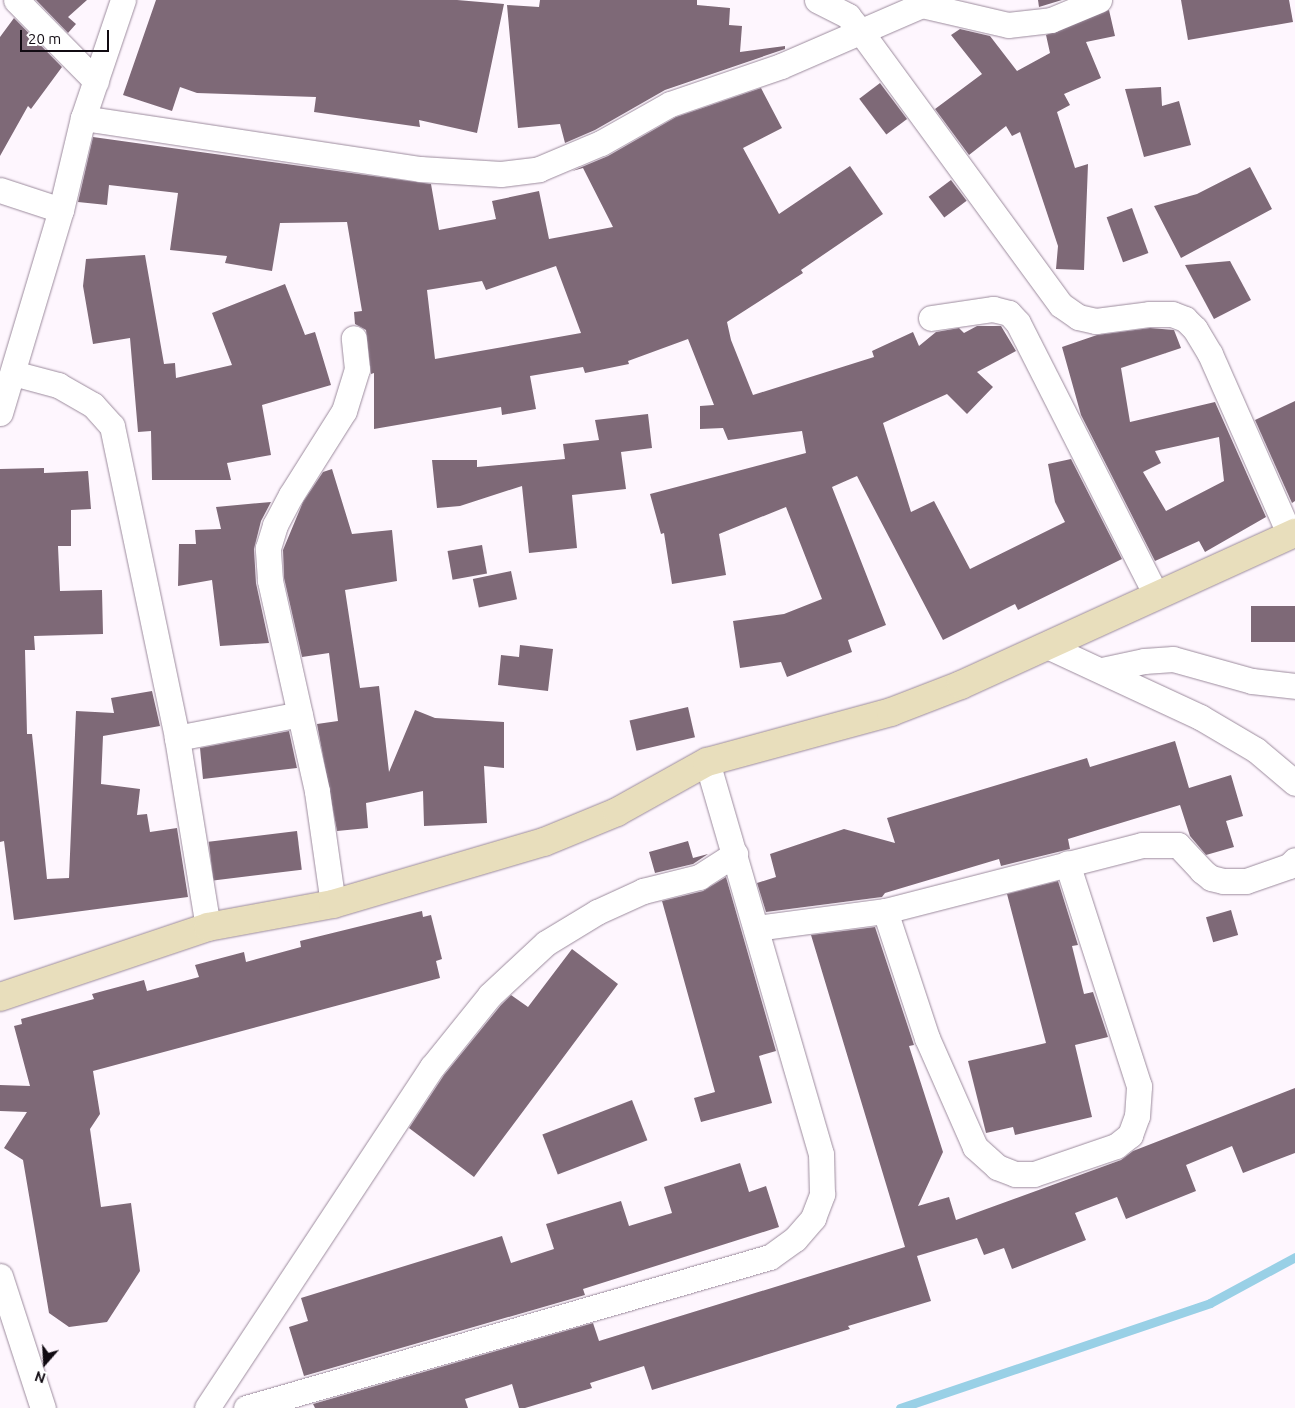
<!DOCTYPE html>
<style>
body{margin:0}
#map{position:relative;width:1295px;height:1408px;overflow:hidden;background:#fef6fe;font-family:Ubuntu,sans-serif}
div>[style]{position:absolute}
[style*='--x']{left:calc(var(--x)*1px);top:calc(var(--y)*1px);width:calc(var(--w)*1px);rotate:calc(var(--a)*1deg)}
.stream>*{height:9px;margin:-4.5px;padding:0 4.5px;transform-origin:4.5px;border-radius:4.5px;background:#99d0e6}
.building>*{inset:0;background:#7e6977;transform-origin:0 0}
.roads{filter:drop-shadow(0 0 1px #9c8b9d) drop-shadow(0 0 1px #9c8b9d)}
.minor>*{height:25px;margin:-12.5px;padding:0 12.5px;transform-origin:12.5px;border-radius:12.5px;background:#fff}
.secondary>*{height:28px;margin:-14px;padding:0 14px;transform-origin:14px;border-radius:14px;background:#e8debc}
span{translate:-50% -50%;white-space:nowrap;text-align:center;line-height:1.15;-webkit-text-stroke:4px #fff;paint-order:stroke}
.north{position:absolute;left:20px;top:1338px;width:50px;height:50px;-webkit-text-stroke:4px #fff;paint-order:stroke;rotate:199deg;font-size:14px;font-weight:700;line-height:20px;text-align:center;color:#110b12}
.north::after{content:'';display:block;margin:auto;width:18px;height:22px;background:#110b12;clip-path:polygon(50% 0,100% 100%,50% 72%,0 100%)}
.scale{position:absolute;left:20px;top:30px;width:89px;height:22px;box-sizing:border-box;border:2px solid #110b12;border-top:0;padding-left:6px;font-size:15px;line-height:18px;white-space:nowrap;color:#110b12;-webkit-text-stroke:4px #fff;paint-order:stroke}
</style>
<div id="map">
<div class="stream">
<i style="--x:900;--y:1408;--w:327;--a:-18.7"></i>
<i style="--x:1210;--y:1303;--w:97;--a:-28.4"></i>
</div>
<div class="building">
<i style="clip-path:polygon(36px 0,87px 0,68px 17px,76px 24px,68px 33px)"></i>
<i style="clip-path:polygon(156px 0,457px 0,504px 4px,477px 133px,419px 120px,420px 127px,314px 112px,316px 97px,197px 93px,180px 87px,172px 111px,123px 95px)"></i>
<i style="clip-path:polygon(540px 0,697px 0,697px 5px,730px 8px,729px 25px,742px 26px,740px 52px,785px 46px,785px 49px,665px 90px,595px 130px,565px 143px,560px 124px,518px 128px,507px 5px,539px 7px)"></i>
<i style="clip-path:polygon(1038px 0,1062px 0,1039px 7px)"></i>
<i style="clip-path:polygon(1181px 0,1289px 0,1293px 22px,1188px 40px)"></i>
<i style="clip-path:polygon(1109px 10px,1115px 36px,1086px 42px,1101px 78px,1064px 94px,1070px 105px,1057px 112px,1075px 168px,1088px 164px,1084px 270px,1056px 269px,1058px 246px,1020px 132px,1012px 136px,1006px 126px,969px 155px,935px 109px,982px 74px,951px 35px,960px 29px,990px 36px,1017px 71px,1050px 53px,1046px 35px)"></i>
<i style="clip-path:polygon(14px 18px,62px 67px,31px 109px,28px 106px,0 156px,0 37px)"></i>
<i style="left:880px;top:83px;width:45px;height:26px;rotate:53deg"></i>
<i style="clip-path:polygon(1161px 87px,1162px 106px,1179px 101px,1191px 145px,1144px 157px,1125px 89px)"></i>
<i style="clip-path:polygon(evenodd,761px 88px,782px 128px,743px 148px,779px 214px,850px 166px,883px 214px,801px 270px,803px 273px,727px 322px,731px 340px,753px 395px,874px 357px,872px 351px,913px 332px,919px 346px,936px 332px,959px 328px,964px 333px,977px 326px,1001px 326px,1016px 351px,977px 372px,993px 387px,967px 414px,947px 394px,883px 423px,911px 512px,934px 501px,970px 569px,1065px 522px,1055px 502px,1048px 464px,1071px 459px,1122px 559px,1018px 610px,1015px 604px,943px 640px,857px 476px,832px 487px,886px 625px,848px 640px,852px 652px,787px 677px,781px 662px,740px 668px,733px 621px,784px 614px,822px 599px,786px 507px,719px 534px,726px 575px,672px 584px,664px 533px,661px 534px,650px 494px,806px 453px,802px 431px,728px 440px,723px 428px,700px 429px,700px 406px,714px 405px,688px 339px,628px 361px,629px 364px,585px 373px,583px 367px,530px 376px,536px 409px,502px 415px,501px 407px,374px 429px,374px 373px,371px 374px,366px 330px,355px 324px,354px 312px,362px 311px,347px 222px,280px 223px,272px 271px,225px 263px,227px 256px,170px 250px,178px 193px,109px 185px,107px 205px,78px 202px,93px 137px,431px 184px,439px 230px,496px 219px,492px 201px,539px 191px,549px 239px,613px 227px,583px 168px,572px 171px,608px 156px,676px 117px,761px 88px,556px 266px,581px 333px,435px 359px,427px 290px,482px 281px,486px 290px,556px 266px)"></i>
<i style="clip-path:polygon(1250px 167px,1272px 209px,1181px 258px,1154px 206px,1197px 194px)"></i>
<i style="left:951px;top:180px;width:26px;height:28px;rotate:53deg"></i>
<i style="left:1132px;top:208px;width:48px;height:27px;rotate:70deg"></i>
<i style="clip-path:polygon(145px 255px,164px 364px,175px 363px,176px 378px,232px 365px,212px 313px,285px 284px,305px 335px,315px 332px,331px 385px,262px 405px,271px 455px,227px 463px,231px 480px,152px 480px,151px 431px,138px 432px,130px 338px,93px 344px,83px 286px,86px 259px)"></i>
<i style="clip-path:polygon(1230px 261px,1251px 300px,1214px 319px,1185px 265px)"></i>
<i style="clip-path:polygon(evenodd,1150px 328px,1174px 330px,1181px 348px,1121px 368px,1130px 422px,1215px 402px,1266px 517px,1205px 552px,1199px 541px,1155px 561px,1081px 415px,1062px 347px,1097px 335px,1150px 328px,1219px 437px,1224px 481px,1166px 511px,1143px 472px,1161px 463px,1155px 451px,1219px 437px)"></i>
<i style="clip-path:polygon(1295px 401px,1295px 501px,1292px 503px,1255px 420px)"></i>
<i style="clip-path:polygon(648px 414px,652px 448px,621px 452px,626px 489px,572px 495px,577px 548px,529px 553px,522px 486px,460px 506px,437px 508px,432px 460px,477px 460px,477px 467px,565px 459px,563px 444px,599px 440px,595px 420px)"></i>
<i style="clip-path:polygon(44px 468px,44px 473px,88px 471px,91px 509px,71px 510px,71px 546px,58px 546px,60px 591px,102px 590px,103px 634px,34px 636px,35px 650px,25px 650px,27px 734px,32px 734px,47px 879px,69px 878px,76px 711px,114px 713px,111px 698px,152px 691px,160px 726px,103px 736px,101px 784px,140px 789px,137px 815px,147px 814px,150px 832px,177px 828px,188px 897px,14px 920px,4px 841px,0 842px,0 469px)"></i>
<i style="clip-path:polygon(332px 469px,352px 534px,392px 530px,397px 581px,345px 590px,360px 688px,379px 686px,389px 772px,415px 710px,435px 718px,504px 722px,504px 768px,484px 766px,487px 823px,424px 826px,423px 791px,366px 803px,368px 828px,337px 831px,317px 724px,338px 721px,329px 653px,302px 657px,284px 578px,283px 550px,303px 502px,323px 472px)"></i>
<i style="clip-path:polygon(271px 502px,261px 521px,254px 549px,256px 583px,269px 643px,220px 646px,212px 580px,178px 586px,179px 544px,196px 544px,195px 530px,221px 529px,216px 507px)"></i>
<i style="left:482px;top:545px;width:29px;height:35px;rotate:80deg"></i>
<i style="left:511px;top:571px;width:29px;height:39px;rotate:78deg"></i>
<i style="left:1295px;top:606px;width:36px;height:44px;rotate:90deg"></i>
<i style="clip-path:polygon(520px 645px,553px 649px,548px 691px,498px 685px,501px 655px,519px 657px)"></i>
<i style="left:688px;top:707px;width:31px;height:60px;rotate:77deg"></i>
<i style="clip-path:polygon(289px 731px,297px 768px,203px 779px,200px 748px)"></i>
<i style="clip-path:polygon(1175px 741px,1189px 788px,1231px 775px,1243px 816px,1226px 821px,1234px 847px,1206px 855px,1190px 836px,1180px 805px,1068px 839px,1070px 849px,1001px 866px,999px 859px,885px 893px,882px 897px,766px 912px,757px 883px,776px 877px,770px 854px,844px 829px,895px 843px,887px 818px,1087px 758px,1090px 767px)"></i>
<i style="left:297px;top:831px;width:39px;height:89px;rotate:83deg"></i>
<i style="clip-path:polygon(688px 841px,693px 858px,708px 854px,693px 864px,655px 873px,649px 852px)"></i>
<i style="clip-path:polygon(726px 877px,776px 1051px,759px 1056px,772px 1103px,701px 1122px,694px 1098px,715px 1092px,662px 901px,703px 891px)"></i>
<i style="clip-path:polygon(1058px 881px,1078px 945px,1072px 946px,1084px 994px,1093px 992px,1108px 1037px,1075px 1045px,1092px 1117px,1015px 1135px,1013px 1127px,986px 1133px,968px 1061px,1046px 1043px,1007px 894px)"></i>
<i style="left:1231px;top:910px;width:26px;height:26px;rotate:74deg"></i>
<i style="clip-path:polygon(422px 911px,423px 917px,431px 915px,442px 959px,436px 961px,440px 978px,93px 1071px,100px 1114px,90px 1129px,101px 1207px,131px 1203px,140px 1271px,107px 1322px,69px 1327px,49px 1313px,23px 1160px,4px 1148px,27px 1112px,0 1111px,0 1085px,30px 1086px,14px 1026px,22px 1024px,21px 1019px,94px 999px,92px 994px,144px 980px,147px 991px,199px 977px,195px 965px,244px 952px,246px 962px,301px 947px,300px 941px)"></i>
<i style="clip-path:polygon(875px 927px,914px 1045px,909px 1046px,943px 1152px,918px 1206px,949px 1197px,956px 1220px,1121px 1160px,1133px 1151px,1295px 1088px,1295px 1153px,1243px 1173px,1232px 1146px,1186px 1165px,1196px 1191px,1126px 1219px,1117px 1197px,1075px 1213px,1086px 1240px,1012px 1269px,1004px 1248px,984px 1255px,977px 1238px,917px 1256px,931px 1301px,848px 1326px,850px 1329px,652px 1390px,644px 1366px,590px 1383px,592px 1388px,525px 1408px,519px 1408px,512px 1384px,465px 1399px,468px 1408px,315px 1408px,313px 1404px,593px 1323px,599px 1341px,905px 1247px,811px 935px)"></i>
<i style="clip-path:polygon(572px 949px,618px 984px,474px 1177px,409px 1128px,444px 1075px,501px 1005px,511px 995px,528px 1007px)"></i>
<i style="left:632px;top:1100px;width:43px;height:96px;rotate:69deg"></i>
<i style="clip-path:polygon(740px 1163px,749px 1192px,766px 1186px,779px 1227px,583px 1289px,585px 1295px,304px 1376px,289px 1327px,308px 1321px,301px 1298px,502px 1236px,511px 1263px,554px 1249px,546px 1224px,621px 1201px,629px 1226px,672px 1213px,664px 1187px)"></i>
</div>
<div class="roads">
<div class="minor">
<i style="--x:16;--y:0;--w:114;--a:45.4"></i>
<i style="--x:817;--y:0;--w:35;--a:27"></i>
<i style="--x:848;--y:16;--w:21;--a:51"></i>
<i style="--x:861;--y:32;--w:338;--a:53.8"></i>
<i style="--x:1061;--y:305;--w:21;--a:35"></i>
<i style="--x:1078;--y:317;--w:18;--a:13"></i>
<i style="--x:1096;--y:321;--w:53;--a:-7.5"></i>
<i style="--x:1149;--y:314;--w:23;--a:0"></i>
<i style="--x:1172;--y:314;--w:14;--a:21"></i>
<i style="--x:1185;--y:319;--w:14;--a:45"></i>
<i style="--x:1195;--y:329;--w:29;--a:59"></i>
<i style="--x:1210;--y:354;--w:198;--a:66.2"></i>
<i style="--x:83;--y:118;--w:341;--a:8.6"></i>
<i style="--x:420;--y:169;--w:81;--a:3.5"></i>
<i style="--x:501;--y:174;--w:38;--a:-7"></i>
<i style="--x:539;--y:169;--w:67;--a:-22.8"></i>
<i style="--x:601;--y:143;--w:79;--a:-29.5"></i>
<i style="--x:670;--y:104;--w:117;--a:-18.9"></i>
<i style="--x:781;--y:66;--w:154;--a:-23.4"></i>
<i style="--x:922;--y:5;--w:88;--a:13.1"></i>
<i style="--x:1008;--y:25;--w:43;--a:-6.6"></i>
<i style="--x:1051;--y:20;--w:52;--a:-22.6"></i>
<i style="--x:0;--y:190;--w:64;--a:18.2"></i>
<i style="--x:931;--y:318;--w:63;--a:-8.3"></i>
<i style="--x:993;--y:309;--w:16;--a:14"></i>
<i style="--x:1009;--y:313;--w:13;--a:48"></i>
<i style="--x:1018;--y:323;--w:305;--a:63.1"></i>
<i style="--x:13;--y:373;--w:47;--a:14.9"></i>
<i style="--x:58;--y:385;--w:40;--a:29.7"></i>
<i style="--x:93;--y:405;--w:28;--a:48"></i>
<i style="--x:112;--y:426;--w:319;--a:78.2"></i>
<i style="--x:177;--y:738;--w:192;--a:80.7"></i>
<i style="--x:0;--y:413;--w:212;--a:-73.3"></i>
<i style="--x:61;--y:210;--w:95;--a:-76.6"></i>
<i style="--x:83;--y:118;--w:125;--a:-71.3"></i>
<i style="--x:1047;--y:646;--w:169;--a:24.9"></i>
<i style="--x:1200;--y:717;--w:65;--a:30.5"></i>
<i style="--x:1256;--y:750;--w:51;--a:40.2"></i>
<i style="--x:1102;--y:670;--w:43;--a:-12.1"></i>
<i style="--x:1144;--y:661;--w:29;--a:-4"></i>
<i style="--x:1173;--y:659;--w:82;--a:15.6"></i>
<i style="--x:1252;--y:681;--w:43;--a:6.6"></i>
<i style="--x:177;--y:738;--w:125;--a:-11"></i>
<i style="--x:333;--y:904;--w:114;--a:-98.1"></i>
<i style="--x:317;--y:791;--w:216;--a:-102.6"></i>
<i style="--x:270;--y:580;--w:32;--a:-94"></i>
<i style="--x:268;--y:548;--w:24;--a:-73"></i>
<i style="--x:275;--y:525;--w:34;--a:-62"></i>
<i style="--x:291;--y:495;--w:99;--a:-57.8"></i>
<i style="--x:344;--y:411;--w:44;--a:-72.8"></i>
<i style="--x:357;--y:369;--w:31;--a:-96"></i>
<i style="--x:885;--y:911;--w:134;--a:71.7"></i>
<i style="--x:927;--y:1038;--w:119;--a:66.2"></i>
<i style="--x:975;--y:1147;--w:30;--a:42"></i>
<i style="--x:997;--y:1167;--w:19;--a:21"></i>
<i style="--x:1015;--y:1174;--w:19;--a:0"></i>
<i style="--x:1034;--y:1174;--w:87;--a:-18.9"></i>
<i style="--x:1116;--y:1146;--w:18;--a:-38"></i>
<i style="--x:1130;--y:1135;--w:20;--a:-70"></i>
<i style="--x:1137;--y:1116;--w:30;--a:-86"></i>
<i style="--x:1139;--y:1086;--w:234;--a:-107.9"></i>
<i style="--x:756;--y:928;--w:130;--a:-7.5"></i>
<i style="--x:885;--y:911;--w:265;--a:-14.4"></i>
<i style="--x:1142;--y:845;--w:36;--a:0"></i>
<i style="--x:1178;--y:845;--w:35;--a:47"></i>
<i style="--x:1202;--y:871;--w:11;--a:38"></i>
<i style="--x:1211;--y:878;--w:12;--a:14"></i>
<i style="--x:1223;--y:881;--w:23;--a:0"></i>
<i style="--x:1246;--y:881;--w:46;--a:-19.2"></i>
<i style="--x:1289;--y:866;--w:8;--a:-45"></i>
<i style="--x:0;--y:1276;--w:139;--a:72"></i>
<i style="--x:207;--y:1408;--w:409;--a:-56.6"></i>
<i style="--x:432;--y:1067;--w:92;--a:-51.1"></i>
<i style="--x:490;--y:995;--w:76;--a:-42.9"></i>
<i style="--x:546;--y:943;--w:60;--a:-31.3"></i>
<i style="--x:597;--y:912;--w:51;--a:-24.5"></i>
<i style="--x:643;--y:891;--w:58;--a:-14"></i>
<i style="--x:699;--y:877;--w:43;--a:-32.6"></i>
<i style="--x:246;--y:1408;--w:545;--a:-16.08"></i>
<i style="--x:770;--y:1257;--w:31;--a:-36"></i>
<i style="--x:795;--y:1239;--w:28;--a:-49"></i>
<i style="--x:813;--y:1218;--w:26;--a:-69"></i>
<i style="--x:822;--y:1194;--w:40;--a:-91.4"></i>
<i style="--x:821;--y:1154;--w:408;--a:-106.2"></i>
</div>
<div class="secondary">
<i style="--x:0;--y:997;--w:219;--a:-18.6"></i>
<i style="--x:208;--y:927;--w:127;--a:-10.4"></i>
<i style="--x:333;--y:904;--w:220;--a:-16.4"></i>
<i style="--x:544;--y:842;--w:79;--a:-22.3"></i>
<i style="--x:617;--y:812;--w:103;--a:-29.1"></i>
<i style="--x:707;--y:762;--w:191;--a:-15.2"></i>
<i style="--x:891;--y:712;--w:75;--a:-21.1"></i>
<i style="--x:961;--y:685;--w:367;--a:-24.5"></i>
</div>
</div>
<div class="north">N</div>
<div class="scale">20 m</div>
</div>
